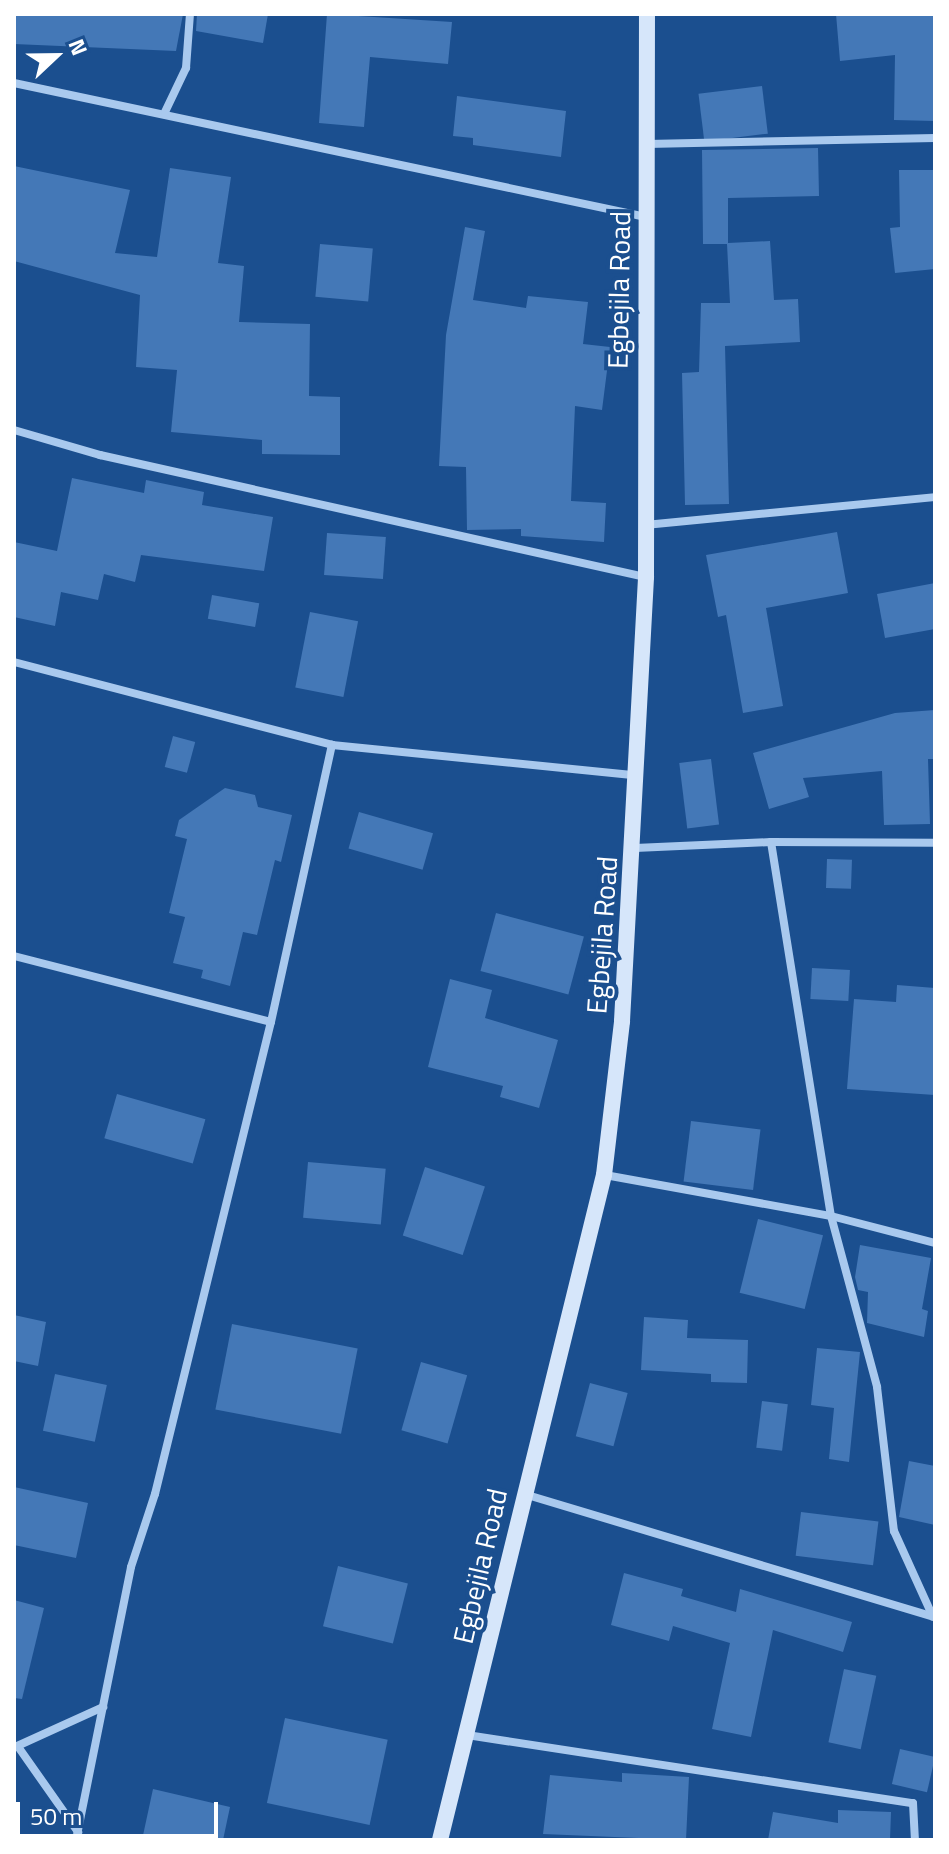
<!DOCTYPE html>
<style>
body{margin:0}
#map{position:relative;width:949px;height:1854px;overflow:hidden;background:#1b4f8f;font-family:"Titillium Web",sans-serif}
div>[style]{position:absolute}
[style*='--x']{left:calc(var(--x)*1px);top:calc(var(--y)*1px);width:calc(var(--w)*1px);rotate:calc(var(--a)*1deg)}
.building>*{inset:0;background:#4478b7;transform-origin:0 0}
.street>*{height:8px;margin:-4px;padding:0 4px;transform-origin:4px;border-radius:4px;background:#a9c9ee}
.secondary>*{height:16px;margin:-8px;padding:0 8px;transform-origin:8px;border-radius:8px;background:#d6e6fa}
span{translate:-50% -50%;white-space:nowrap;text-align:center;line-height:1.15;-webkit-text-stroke:8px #1b4f8f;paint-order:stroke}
.street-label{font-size:28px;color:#fff}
.frame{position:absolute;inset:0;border:16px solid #fff;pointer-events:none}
.north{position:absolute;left:16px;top:16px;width:80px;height:80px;-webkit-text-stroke:6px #1b4f8f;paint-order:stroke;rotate:68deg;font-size:22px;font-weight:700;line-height:32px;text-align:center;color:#fff}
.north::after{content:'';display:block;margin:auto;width:28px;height:36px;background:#fff;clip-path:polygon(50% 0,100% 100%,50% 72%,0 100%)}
.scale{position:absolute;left:16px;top:1802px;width:202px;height:36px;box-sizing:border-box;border:4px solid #fff;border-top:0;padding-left:10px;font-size:24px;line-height:28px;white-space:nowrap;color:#fff;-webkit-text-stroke:6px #1b4f8f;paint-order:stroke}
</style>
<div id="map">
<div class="building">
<i style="clip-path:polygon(14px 14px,183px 14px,176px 51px,14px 44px)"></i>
<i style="clip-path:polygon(197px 14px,268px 14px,263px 43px,196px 31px)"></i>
<i style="clip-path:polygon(327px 14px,452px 22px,448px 64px,370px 57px,364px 127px,319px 123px)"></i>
<i style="clip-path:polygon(836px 14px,933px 14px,935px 121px,894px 120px,895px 55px,840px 61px)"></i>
<i style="left:762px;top:86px;width:48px;height:64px;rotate:83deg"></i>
<i style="clip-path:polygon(457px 96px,566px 111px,561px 157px,473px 145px,473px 138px,453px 136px)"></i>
<i style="clip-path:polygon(818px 148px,819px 196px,728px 198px,728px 243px,770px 241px,774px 300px,798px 299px,800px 342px,725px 346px,729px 504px,685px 505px,682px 373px,699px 372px,701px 303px,730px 303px,727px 244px,703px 244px,702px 150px)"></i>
<i style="clip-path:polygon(14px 166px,130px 190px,115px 253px,157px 257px,170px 168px,231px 177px,218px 263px,244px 266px,239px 322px,310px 324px,309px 396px,340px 397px,340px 455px,262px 454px,262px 440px,171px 432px,177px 370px,136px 367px,140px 295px,14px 261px)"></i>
<i style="clip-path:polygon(899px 170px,935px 170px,935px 269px,895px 273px,890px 228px,900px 227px)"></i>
<i style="clip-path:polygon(465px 227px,485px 231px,473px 300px,526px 308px,528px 296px,588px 302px,583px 344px,610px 347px,602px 410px,575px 406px,571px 501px,606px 503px,604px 542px,521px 536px,521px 529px,467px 530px,466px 467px,439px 466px,446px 335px)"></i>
<i style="left:320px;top:244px;width:53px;height:53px;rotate:5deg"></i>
<i style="clip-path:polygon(72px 478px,144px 493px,146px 480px,204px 492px,202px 505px,273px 517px,264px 571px,141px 555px,135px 582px,104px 574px,98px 600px,61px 592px,55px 626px,14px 617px,14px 542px,57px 551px)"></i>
<i style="clip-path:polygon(837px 532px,848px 593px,766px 608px,783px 706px,743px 713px,726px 615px,718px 617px,706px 555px)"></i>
<i style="left:327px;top:533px;width:59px;height:42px;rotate:4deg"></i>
<i style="clip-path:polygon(935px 583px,935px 629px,885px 638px,877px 594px)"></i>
<i style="left:212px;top:595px;width:48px;height:24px;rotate:10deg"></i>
<i style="left:310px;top:612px;width:49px;height:77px;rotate:11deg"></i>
<i style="clip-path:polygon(935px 710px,935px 759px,928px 759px,930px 824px,884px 825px,882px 771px,803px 778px,809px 797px,769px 809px,753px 753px,895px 713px)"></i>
<i style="left:173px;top:736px;width:23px;height:32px;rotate:15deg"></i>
<i style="left:711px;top:759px;width:66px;height:32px;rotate:83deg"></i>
<i style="clip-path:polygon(225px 788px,255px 795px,258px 807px,292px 815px,281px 862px,275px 860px,257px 935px,243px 932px,230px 986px,201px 978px,203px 970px,173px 963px,185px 917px,169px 913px,187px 839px,175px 836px,179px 820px)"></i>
<i style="left:359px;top:812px;width:77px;height:38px;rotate:16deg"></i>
<i style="left:827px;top:859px;width:25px;height:29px;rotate:2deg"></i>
<i style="left:496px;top:913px;width:91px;height:60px;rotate:15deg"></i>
<i style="left:812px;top:968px;width:38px;height:31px;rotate:3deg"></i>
<i style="clip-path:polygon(450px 979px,492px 990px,485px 1018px,558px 1040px,539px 1108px,500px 1097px,503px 1086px,428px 1067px)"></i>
<i style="clip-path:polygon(897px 985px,935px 988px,935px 1095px,847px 1089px,854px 999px,896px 1002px)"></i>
<i style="left:117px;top:1094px;width:92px;height:46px;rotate:16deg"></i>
<i style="left:691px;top:1121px;width:70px;height:61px;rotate:7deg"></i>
<i style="left:308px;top:1162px;width:78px;height:56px;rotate:5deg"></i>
<i style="left:425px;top:1167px;width:63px;height:72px;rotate:18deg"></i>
<i style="left:758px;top:1219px;width:67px;height:76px;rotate:14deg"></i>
<i style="clip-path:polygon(860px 1245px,931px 1258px,922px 1309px,928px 1311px,924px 1337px,867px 1323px,868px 1292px,858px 1290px,855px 1277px)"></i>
<i style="clip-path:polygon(14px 1315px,46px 1322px,38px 1366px,14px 1361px)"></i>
<i style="clip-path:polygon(644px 1317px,688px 1320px,687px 1338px,748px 1340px,747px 1383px,711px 1382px,711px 1374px,641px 1370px)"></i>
<i style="left:232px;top:1324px;width:128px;height:87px;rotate:11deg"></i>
<i style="clip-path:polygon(817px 1348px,860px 1352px,849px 1462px,829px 1459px,834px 1408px,811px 1405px)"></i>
<i style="left:421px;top:1362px;width:48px;height:71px;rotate:16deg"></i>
<i style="left:55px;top:1374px;width:53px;height:58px;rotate:12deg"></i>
<i style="left:590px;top:1383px;width:39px;height:55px;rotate:15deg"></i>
<i style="left:762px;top:1401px;width:26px;height:47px;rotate:7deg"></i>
<i style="clip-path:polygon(909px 1461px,935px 1466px,935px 1525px,899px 1517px)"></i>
<i style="clip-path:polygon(14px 1487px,88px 1503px,76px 1558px,14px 1545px)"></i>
<i style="left:801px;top:1512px;width:78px;height:44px;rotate:7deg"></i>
<i style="left:338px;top:1566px;width:72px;height:62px;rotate:14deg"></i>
<i style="clip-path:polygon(624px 1573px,683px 1589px,681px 1596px,736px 1612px,740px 1589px,852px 1622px,843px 1652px,773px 1630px,751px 1737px,712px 1729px,730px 1643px,673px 1626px,669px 1641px,611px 1625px)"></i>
<i style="clip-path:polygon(14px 1600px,44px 1608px,22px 1699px,14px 1698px)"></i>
<i style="left:844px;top:1669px;width:33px;height:75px;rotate:12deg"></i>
<i style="left:285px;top:1718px;width:105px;height:87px;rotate:12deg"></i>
<i style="left:900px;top:1749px;width:36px;height:36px;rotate:13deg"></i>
<i style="clip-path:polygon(622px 1773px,689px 1777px,686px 1840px,543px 1834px,550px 1775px,622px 1782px)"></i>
<i style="clip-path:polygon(153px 1789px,230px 1807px,223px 1840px,142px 1840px)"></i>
<i style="clip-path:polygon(838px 1810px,891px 1812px,890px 1840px,768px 1840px,773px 1812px,838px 1823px)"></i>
</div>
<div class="street">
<i style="--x:14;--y:83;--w:646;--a:11.97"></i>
<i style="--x:165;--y:112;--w:49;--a:-64.5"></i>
<i style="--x:186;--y:68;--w:54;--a:-85.8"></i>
<i style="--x:647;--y:144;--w:288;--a:-1.2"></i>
<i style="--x:14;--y:430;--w:90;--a:16.2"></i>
<i style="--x:100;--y:455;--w:558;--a:12.62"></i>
<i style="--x:645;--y:525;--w:291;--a:-5.5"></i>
<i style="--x:14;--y:662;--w:329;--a:14.6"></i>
<i style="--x:332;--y:745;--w:304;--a:5.7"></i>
<i style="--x:771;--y:842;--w:379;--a:80.9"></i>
<i style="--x:831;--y:1216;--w:177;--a:74.9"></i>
<i style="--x:877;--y:1387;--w:145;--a:83.3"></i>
<i style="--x:894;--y:1531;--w:94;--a:65.6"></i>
<i style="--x:635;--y:848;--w:136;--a:-2.5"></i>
<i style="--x:771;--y:842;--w:164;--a:0.3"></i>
<i style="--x:14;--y:956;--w:265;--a:14.4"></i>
<i style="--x:605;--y:1175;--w:230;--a:10.3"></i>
<i style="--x:831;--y:1216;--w:107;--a:14.6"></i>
<i style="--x:524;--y:1494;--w:427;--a:16.7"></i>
<i style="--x:467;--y:1735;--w:451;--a:8.7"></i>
<i style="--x:913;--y:1803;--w:37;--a:87"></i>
<i style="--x:15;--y:1747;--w:97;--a:-24.4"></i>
<i style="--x:19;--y:1748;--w:103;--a:54.9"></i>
<i style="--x:76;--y:1840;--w:278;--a:-78.6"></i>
<i style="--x:131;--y:1567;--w:77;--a:-71.8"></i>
<i style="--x:155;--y:1494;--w:486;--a:-76.2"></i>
<i style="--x:271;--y:1022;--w:284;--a:-77.6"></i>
</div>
<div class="secondary">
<i style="--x:440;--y:1840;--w:685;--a:-76.15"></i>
<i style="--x:604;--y:1175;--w:155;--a:-83.3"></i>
<i style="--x:622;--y:1021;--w:445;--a:-86.9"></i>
<i style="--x:646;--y:577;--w:563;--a:-89.9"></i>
</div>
<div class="street-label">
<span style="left:619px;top:290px;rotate:-89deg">Egbejila Road</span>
<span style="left:602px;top:935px;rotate:-86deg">Egbejila Road</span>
<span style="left:480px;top:1566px;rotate:-77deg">Egbejila Road</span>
</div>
<div class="frame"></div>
<div class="north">N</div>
<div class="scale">50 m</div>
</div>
